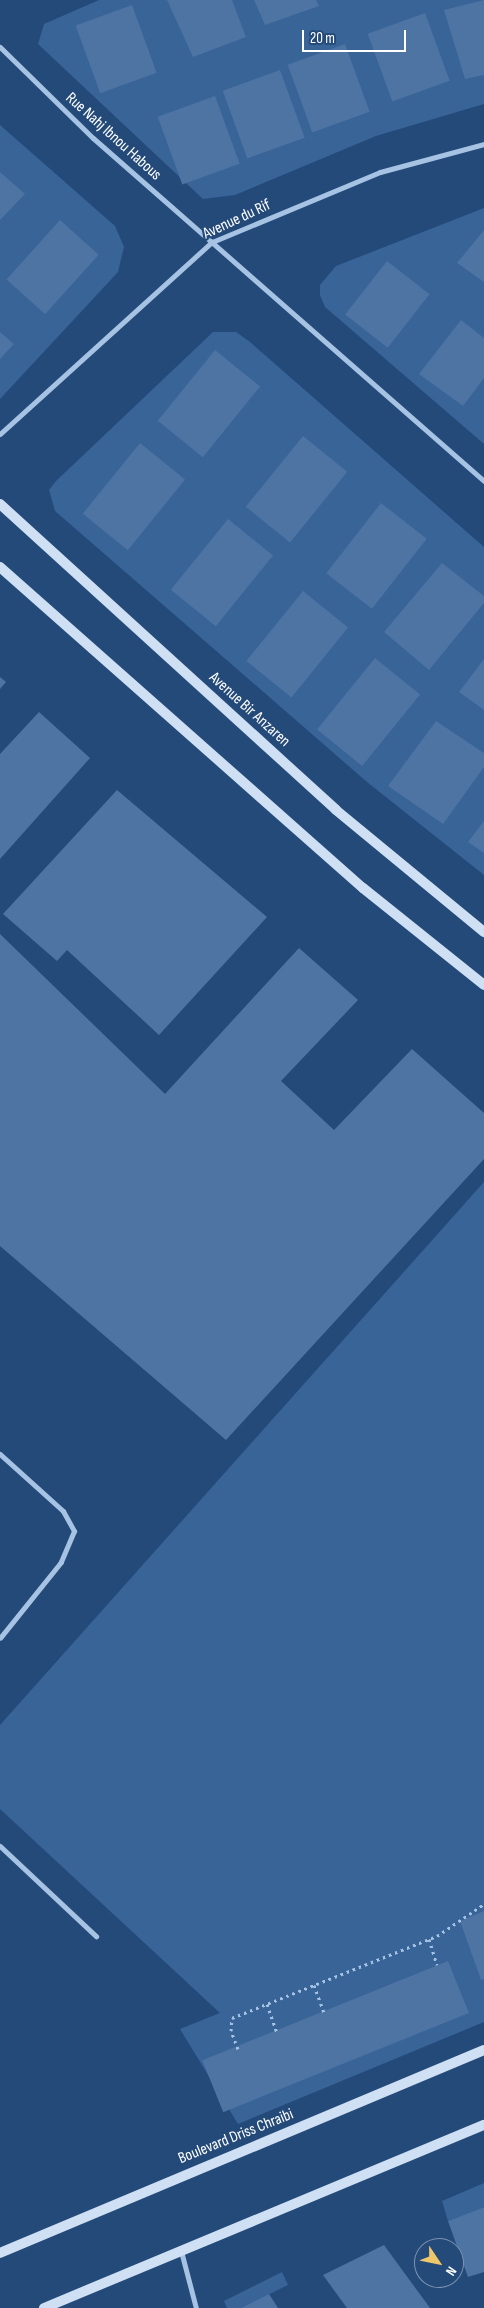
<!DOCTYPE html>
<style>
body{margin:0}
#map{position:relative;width:484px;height:2308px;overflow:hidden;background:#244a7a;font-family:"Sofia Sans Condensed",sans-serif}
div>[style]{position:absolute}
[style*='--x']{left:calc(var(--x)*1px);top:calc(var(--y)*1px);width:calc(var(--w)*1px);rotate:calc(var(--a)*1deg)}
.green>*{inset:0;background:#386498}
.building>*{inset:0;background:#4d74a3;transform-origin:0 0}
.path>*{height:3px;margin-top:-1.5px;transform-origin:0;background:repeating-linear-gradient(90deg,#a7c3e4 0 2.5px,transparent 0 6.5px)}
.street>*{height:5px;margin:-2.5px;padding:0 2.5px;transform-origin:2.5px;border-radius:2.5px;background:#a7c3e4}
.secondary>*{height:10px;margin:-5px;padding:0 5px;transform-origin:5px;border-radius:5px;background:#d0e0f4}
span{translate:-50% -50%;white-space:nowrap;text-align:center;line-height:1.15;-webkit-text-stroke:4.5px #244a7a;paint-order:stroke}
.street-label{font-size:16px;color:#fff}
.north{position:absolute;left:414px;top:2238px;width:50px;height:50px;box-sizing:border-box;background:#244a7a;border:1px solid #7c92af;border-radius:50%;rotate:124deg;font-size:14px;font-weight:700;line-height:20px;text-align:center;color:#fff}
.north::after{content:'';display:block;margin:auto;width:18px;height:22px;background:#eec76b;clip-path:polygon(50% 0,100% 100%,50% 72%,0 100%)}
.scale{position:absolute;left:302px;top:30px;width:104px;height:22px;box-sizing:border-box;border:2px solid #fff;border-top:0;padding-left:6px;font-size:15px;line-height:18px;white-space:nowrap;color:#fff;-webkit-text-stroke:4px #244a7a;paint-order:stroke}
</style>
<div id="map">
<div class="green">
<i style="clip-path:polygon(99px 0,484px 0,484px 104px,376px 136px,235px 195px,203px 199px,38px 44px,44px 24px)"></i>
<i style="clip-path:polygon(0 125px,115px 226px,124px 247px,118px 272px,0 399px)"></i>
<i style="clip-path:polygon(484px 208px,484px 444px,325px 307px,320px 295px,320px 285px,336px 266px)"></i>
<i style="clip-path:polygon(213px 332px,236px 332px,250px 342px,484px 547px,484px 875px,367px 782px,55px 511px,49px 490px,56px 481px)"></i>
<i style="clip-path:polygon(484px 1182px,484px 2022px,238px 2124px,180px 2029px,220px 2013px,0 1809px,0 1725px)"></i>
<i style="clip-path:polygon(484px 2183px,484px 2207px,448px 2221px,442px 2201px)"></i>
<i style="clip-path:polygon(282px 2272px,288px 2285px,241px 2308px,227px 2308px,224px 2301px)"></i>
</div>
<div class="building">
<i style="clip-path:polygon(167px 0,232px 0,246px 37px,193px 57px)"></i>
<i style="clip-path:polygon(254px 0,316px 0,319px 6px,265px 25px)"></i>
<i style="clip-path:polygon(484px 0,484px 75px,465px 79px,444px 10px)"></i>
<i style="left:132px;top:5px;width:72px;height:60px;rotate:70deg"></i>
<i style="left:425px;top:13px;width:72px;height:61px;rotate:70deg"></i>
<i style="left:345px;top:44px;width:72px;height:61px;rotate:70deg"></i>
<i style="left:280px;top:70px;width:72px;height:61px;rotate:70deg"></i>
<i style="left:215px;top:96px;width:72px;height:61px;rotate:70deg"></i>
<i style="clip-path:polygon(0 172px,25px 194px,0 220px)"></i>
<i style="left:60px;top:220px;width:52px;height:80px;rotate:42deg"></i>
<i style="clip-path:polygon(484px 230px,484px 282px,457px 263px)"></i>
<i style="left:387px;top:261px;width:54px;height:68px;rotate:38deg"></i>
<i style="clip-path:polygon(461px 320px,484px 338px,484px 378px,463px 406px,419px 374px)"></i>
<i style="clip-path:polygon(0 332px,14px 344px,0 359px)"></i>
<i style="left:215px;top:350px;width:58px;height:91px;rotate:39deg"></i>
<i style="left:303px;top:436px;width:57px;height:91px;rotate:39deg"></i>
<i style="left:140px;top:443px;width:58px;height:91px;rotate:39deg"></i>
<i style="left:381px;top:503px;width:58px;height:89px;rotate:38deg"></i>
<i style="left:228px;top:519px;width:58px;height:91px;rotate:39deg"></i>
<i style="clip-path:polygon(442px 563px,484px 596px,484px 603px,429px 670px,384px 632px)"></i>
<i style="left:303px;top:591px;width:58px;height:90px;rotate:39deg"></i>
<i style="left:375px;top:658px;width:58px;height:92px;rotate:39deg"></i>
<i style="clip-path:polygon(484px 659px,484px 710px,459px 692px)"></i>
<i style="clip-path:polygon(0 677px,6px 682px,0 689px)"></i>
<i style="clip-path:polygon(39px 712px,90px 758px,0 859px,0 754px)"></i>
<i style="clip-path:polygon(436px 721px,484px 753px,484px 767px,443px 824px,388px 786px)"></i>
<i style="clip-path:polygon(117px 790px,267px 917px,159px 1035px,67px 950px,57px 961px,3px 914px)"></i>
<i style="clip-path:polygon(484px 821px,484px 853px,468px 842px)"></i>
<i style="clip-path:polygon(0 934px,165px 1094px,299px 948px,358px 1000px,281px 1081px,334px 1130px,412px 1049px,484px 1113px,484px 1159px,226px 1440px,0 1246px)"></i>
<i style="clip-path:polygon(484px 1911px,484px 1979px,481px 1980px,460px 1921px)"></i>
<i style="left:448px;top:1961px;width:56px;height:265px;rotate:68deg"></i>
<i style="clip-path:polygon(484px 2207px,484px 2272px,468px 2277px,448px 2221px)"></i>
<i style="clip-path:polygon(384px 2245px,430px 2308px,347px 2308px,323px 2275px)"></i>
<i style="clip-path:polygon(269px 2294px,278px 2308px,241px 2308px)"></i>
</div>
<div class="path">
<i style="--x:429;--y:1939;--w:27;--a:73"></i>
<i style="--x:314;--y:1985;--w:30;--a:70"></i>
<i style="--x:267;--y:2004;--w:31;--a:71"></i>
<i style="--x:238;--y:2049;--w:19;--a:-111"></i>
<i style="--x:231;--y:2031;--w:13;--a:-86"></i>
<i style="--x:232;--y:2018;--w:221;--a:-21.8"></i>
<i style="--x:437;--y:1936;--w:57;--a:-34.2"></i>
</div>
<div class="street">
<i style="--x:0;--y:47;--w:130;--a:44.4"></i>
<i style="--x:93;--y:138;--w:520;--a:41.26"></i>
<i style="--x:0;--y:434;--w:286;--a:-42.2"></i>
<i style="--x:212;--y:242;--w:182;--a:-22.6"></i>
<i style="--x:380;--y:172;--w:108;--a:-15.1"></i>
<i style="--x:0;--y:1454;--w:85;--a:42.1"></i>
<i style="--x:63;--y:1511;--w:23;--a:61"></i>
<i style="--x:74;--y:1531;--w:34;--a:113"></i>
<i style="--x:61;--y:1562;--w:97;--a:128.8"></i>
<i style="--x:0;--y:1846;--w:132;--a:43.2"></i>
<i style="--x:181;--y:2251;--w:59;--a:75.3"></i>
</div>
<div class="secondary">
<i style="--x:0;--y:504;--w:454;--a:42.3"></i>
<i style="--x:336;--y:810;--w:192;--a:39.5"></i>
<i style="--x:0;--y:567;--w:485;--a:41.5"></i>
<i style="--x:363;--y:888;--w:155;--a:38.7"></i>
<i style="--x:0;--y:2253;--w:525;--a:-22.75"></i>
<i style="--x:44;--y:2308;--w:477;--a:-22.6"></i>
</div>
<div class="street-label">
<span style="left:113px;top:137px;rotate:42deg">Rue Nahj Ibnou Habous</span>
<span style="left:237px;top:220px;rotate:-25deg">Avenue du Rif</span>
<span style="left:249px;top:710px;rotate:42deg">Avenue Bir Anzaren</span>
<span style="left:236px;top:2137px;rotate:-22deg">Boulevard Driss Chraibi</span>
</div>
<div class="north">N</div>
<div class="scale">20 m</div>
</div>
